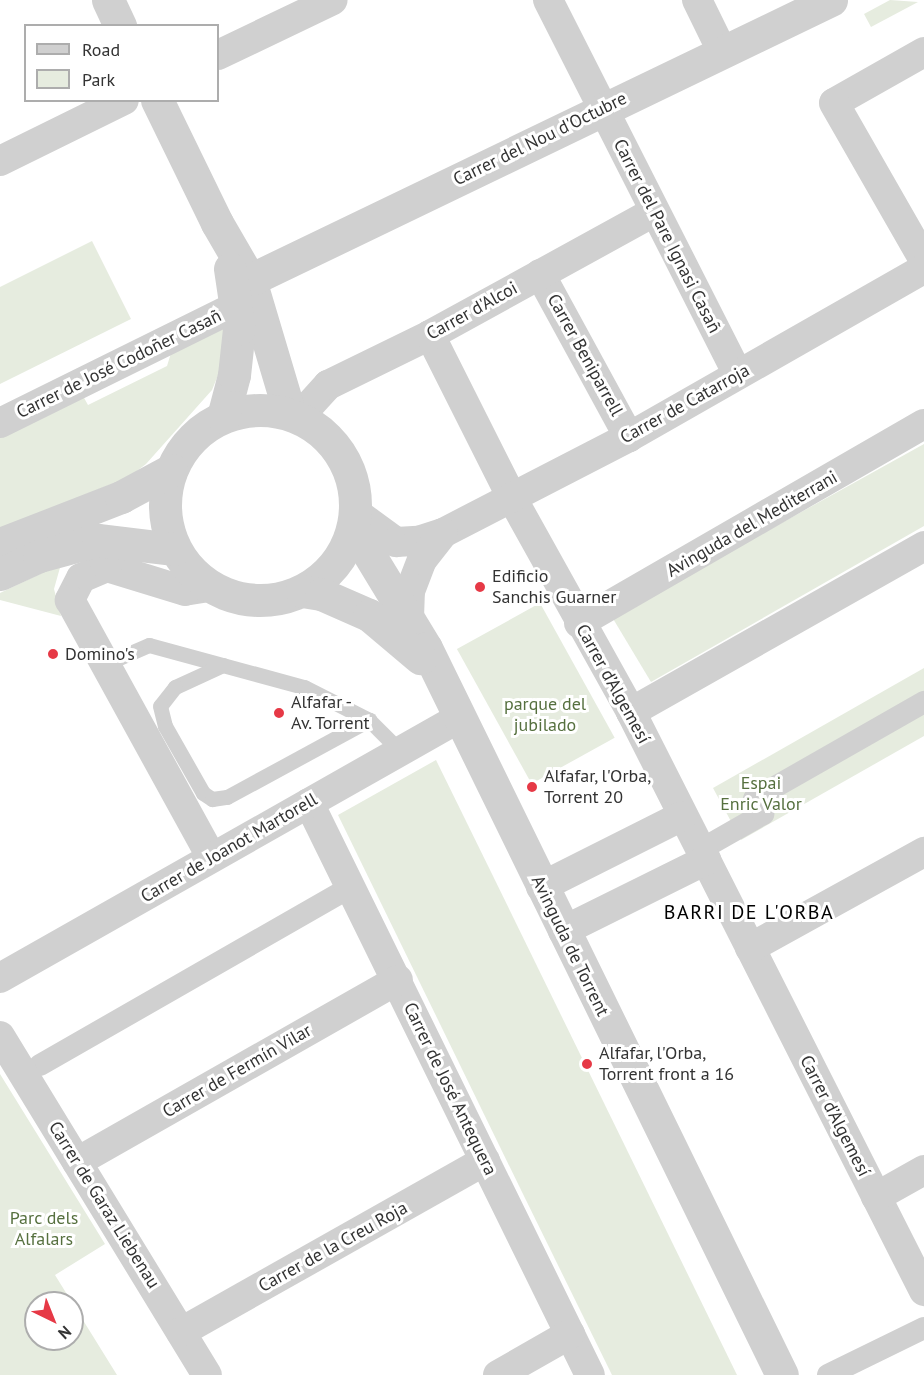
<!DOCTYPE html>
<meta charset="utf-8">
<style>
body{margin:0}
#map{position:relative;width:924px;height:1375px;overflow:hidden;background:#fff;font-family:"PT Sans",sans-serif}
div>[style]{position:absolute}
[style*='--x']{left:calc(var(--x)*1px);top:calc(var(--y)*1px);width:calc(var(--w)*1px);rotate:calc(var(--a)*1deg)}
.green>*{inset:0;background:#e6ecdf;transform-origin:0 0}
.service>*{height:15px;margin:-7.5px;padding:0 7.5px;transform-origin:7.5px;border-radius:7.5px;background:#d0d0d0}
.pedestrian>*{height:22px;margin:-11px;padding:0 11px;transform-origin:11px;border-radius:11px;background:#d0d0d0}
.minor>*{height:30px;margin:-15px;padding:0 15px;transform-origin:15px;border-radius:15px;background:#d0d0d0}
.tertiary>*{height:33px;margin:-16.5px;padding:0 16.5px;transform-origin:16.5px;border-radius:16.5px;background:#d0d0d0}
.tertiary>.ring{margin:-16.5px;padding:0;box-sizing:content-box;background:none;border:33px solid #d0d0d0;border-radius:50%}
.dots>*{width:16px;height:16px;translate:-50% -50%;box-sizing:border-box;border:3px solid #fff;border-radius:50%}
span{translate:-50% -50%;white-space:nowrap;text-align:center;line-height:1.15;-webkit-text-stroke:6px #fff;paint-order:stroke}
.street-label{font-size:18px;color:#333}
.poi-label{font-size:18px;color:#333}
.left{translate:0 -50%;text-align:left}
.park-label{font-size:18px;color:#56703f}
.neighbourhood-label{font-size:20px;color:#000;letter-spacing:1.5px}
.legend{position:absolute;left:24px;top:24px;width:195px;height:78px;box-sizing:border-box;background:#fff;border:2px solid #adadad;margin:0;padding:8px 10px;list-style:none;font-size:18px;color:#333}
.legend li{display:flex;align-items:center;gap:12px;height:30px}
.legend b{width:30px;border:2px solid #adadad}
.north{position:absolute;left:24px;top:1291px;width:60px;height:60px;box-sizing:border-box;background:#fff;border:2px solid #adadad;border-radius:50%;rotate:137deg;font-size:16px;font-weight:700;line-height:24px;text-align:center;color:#333}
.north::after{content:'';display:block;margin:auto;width:21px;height:27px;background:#e63946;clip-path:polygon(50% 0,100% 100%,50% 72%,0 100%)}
</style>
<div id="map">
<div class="green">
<i style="clip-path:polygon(890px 0,918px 2px,871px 27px,864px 14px)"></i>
<i style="clip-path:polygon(92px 241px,131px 319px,0 384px,0 287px)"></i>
<i style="clip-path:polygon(224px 328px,223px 363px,212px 390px,146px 464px,129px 477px,0 529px,0 435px,83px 396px,88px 405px,167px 366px,171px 353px)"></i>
<i style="clip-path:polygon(924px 444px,924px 526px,651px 682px,612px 617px)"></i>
<i style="clip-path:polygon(61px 564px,54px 589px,61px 616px,0 600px,0 593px)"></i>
<i style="left:540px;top:603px;width:154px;height:95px;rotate:61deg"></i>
<i style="clip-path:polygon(924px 668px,924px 736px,741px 840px,713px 788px)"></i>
<i style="clip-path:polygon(436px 760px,492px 874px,737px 1375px,612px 1375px,522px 1192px,338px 815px)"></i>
<i style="clip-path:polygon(evenodd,0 1074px,105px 1244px,55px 1275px,117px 1375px,0 1375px,0 1074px,36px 1303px,72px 1303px,72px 1339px,36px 1339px,36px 1303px)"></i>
</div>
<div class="service">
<i style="--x:105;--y:664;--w:48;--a:-23.4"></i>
<i style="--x:149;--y:645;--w:161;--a:15.2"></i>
<i style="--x:304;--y:687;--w:73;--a:26.9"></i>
<i style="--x:369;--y:720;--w:44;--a:45"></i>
<i style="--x:223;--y:665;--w:53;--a:155.4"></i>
<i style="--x:175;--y:687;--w:24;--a:128"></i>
<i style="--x:160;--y:706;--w:21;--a:76"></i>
<i style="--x:165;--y:726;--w:77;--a:60.4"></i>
<i style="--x:203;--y:793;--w:11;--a:34"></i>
<i style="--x:212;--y:799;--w:15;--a:-8"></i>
<i style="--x:227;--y:797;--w:162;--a:-28.5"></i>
</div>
<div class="pedestrian">
<i style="--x:700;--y:850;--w:73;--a:-29.7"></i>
<i style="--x:763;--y:814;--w:17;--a:-121"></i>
<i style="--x:754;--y:799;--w:196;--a:-29.7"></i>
<i style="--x:40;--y:1065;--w:350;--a:-29.8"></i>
<i style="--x:828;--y:1375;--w:107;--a:-26.1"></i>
</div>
<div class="minor">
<i style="--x:548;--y:0;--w:419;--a:63.1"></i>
<i style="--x:697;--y:0;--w:57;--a:63.9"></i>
<i style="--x:924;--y:52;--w:103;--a:150.5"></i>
<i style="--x:834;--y:103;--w:181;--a:60.2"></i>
<i style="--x:218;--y:55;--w:127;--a:-25.6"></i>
<i style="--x:0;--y:161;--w:138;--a:-26.2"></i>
<i style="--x:540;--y:274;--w:186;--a:61.4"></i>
<i style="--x:430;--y:335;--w:182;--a:63.3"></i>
<i style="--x:512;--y:498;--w:245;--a:60.9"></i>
<i style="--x:631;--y:712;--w:649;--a:63.16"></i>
<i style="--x:298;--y:418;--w:45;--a:-47.7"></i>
<i style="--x:328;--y:385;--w:114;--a:-26.1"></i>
<i style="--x:430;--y:335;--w:256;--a:-28.8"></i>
<i style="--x:0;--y:423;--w:264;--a:-26.3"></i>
<i style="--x:355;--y:512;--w:51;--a:36.2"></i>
<i style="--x:396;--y:542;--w:22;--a:-3"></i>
<i style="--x:418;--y:541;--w:26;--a:-18"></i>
<i style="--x:443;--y:533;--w:209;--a:-27.3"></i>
<i style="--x:629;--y:437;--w:339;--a:-29.7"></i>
<i style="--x:209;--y:587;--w:24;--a:171"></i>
<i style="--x:185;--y:591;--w:82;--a:-162.9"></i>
<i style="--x:107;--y:567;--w:28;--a:157"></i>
<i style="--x:81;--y:578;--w:25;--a:117"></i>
<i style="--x:70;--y:600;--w:294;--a:61.2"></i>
<i style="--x:409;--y:618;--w:27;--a:-88"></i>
<i style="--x:410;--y:591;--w:33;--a:-69"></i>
<i style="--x:422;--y:560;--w:34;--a:-52"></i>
<i style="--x:579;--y:623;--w:398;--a:-30"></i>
<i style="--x:631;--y:712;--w:337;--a:-29.5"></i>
<i style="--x:309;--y:803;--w:637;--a:63.84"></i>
<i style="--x:541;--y:887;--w:158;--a:-26.7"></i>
<i style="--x:563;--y:931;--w:160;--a:-26.4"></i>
<i style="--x:750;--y:948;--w:199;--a:-28.9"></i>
<i style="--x:0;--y:978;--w:528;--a:-29.53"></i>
<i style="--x:0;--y:1036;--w:397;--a:58.6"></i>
<i style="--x:77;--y:1162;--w:369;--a:-29.6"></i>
<i style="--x:876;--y:1197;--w:55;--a:-29.4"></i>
<i style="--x:181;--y:1332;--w:349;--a:-29.4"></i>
<i style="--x:498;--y:1375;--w:83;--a:-29.7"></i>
</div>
<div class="tertiary">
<i style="--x:108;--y:0;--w:29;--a:65"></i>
<i style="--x:157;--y:100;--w:137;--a:64"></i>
<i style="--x:217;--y:223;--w:66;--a:59.9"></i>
<i style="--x:250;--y:280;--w:140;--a:73.4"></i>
<i style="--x:250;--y:280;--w:645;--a:-25.73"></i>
<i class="ring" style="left:165px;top:410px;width:157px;height:157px"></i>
<i style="--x:223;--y:417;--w:43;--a:-75.3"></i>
<i style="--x:234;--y:375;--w:46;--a:-83.8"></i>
<i style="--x:239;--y:329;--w:61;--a:-98.5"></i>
<i style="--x:353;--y:528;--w:140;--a:58.7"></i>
<i style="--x:426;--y:648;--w:809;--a:63.91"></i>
<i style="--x:0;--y:544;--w:130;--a:-21.2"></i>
<i style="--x:121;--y:497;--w:57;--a:-28.4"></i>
<i style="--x:0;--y:574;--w:43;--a:-24.8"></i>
<i style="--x:39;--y:556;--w:61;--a:-15.2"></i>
<i style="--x:98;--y:540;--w:77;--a:6.8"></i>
<i style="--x:302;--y:591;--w:19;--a:9"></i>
<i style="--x:321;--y:594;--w:52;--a:23.6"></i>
<i style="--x:369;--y:615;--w:67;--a:40.1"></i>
</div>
<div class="dots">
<i style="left:480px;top:587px;background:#e63946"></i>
<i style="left:53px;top:654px;background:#e63946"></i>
<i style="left:279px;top:713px;background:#e63946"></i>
<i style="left:532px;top:787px;background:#e63946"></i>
<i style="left:587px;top:1064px;background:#e63946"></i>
</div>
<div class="street-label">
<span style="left:540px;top:139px;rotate:-26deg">Carrer del Nou d'Octubre</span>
<span style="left:667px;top:236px;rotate:63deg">Carrer del Pare Ignasi Casañ</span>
<span style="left:472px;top:311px;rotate:-29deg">Carrer d'Alcoi</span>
<span style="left:585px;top:355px;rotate:61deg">Carrer Beniparrell</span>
<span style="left:119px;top:364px;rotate:-26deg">Carrer de José Codoñer Casañ</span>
<span style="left:685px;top:404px;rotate:-29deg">Carrer de Catarroja</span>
<span style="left:752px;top:524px;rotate:-30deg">Avinguda del Mediterrani</span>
<span style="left:613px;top:684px;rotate:61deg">Carrer d’Algemesí</span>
<span style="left:229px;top:848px;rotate:-30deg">Carrer de Joanot Martorell</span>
<span style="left:570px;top:946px;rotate:64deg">Avinguda de Torrent</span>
<span style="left:237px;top:1071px;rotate:-30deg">Carrer de Fermín Vilar</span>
<span style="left:450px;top:1089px;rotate:64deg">Carrer de José Antequera</span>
<span style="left:835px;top:1116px;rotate:63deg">Carrer d’Algemesí</span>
<span style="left:104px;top:1205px;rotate:58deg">Carrer de Garaz Liebenau</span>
<span style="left:333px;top:1247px;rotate:-29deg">Carrer de la Creu Roja</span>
</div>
<div class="poi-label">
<span class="left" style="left:492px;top:587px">Edificio<br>Sanchis Guarner</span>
<span class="left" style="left:65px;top:654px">Domino's</span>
<span class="left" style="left:291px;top:713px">Alfafar -<br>Av. Torrent</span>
<span class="left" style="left:544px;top:787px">Alfafar, l'Orba,<br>Torrent 20</span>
<span class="left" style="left:599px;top:1064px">Alfafar, l'Orba,<br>Torrent front a 16</span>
</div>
<div class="park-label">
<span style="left:545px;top:715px">parque del<br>jubilado</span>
<span style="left:761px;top:794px">Espai<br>Enric Valor</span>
<span style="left:44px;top:1229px">Parc dels<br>Alfalars</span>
</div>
<div class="neighbourhood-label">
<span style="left:749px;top:912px">BARRI DE L'ORBA</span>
</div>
<ul class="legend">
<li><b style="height:8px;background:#d0d0d0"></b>Road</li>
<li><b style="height:16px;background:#e6ecdf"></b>Park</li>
</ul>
<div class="north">N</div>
</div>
